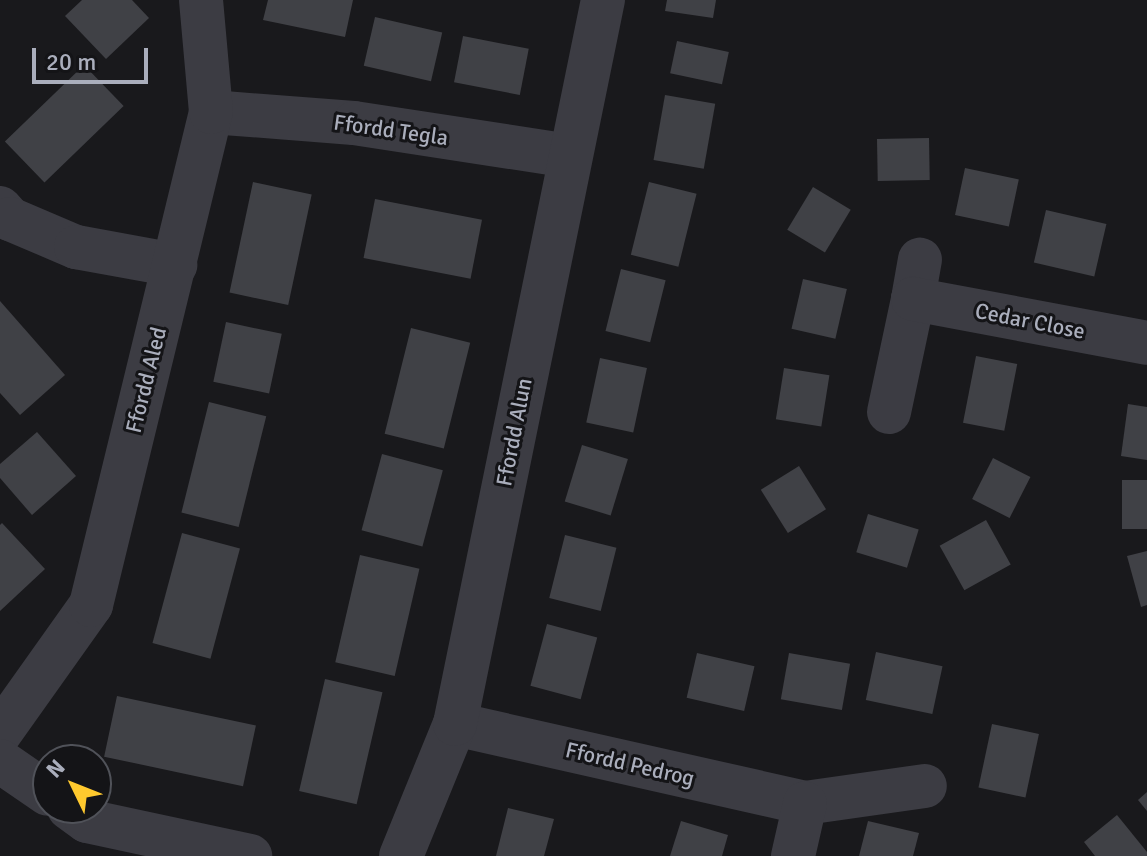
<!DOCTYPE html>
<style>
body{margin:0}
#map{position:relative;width:1147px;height:856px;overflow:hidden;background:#19191c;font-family:Signika,sans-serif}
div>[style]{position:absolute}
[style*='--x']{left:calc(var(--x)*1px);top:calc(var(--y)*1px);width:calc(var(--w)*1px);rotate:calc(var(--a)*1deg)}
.building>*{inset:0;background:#404146;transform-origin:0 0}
.street>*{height:44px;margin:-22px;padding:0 22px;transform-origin:22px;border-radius:22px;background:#3c3c43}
span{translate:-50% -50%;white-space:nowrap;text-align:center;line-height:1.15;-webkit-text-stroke:6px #141417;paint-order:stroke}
.street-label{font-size:22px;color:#aaaebc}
.north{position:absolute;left:32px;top:744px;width:80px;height:80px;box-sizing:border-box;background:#141417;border:2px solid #505259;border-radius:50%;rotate:313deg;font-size:22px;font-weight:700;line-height:32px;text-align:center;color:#aaaebc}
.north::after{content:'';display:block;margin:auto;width:28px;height:36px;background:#ffc92e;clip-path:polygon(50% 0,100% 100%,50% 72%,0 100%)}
.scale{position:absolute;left:32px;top:48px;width:116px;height:36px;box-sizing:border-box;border:4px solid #aaaebc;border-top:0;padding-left:10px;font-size:24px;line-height:28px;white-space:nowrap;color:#aaaebc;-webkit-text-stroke:6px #141417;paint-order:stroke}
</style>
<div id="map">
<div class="building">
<i style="clip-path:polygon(82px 0,132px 0,149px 18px,106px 59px,65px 16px)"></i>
<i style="clip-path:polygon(268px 0,353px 0,345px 37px,263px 20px)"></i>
<i style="clip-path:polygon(667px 0,716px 0,713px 18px,665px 11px)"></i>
<i style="left:375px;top:17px;width:69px;height:50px;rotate:13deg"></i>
<i style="left:463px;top:36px;width:67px;height:47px;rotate:11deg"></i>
<i style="left:677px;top:41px;width:53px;height:33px;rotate:12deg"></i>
<i style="left:84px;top:65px;width:57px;height:110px;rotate:46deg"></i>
<i style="left:665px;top:95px;width:51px;height:66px;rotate:10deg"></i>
<i style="left:929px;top:138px;width:42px;height:52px;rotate:89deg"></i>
<i style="left:965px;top:168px;width:55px;height:48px;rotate:12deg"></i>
<i style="left:253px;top:182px;width:60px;height:113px;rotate:12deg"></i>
<i style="left:649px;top:182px;width:49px;height:75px;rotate:14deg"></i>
<i style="left:813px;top:187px;width:44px;height:50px;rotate:31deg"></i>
<i style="left:375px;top:199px;width:109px;height:60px;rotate:11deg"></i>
<i style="left:1046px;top:210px;width:62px;height:54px;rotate:13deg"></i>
<i style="left:621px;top:269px;width:46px;height:64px;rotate:14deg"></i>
<i style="left:803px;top:279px;width:45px;height:51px;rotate:13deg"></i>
<i style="clip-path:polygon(0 301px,65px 375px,20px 415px,0 393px)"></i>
<i style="left:226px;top:322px;width:57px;height:61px;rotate:12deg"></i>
<i style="left:411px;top:328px;width:61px;height:109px;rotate:14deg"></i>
<i style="left:976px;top:356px;width:42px;height:68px;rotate:11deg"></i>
<i style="left:600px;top:358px;width:48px;height:66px;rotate:12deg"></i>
<i style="left:784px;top:368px;width:46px;height:52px;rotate:9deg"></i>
<i style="left:209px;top:402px;width:59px;height:114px;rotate:14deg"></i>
<i style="clip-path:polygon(1128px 404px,1147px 407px,1147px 460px,1121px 456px)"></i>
<i style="clip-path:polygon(37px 432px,76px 476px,32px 515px,0 478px,0 464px)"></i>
<i style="left:582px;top:445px;width:48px;height:59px;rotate:17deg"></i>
<i style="left:382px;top:454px;width:63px;height:79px;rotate:15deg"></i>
<i style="left:993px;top:458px;width:42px;height:46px;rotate:27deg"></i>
<i style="left:799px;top:466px;width:51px;height:45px;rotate:58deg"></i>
<i style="left:1147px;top:480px;width:49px;height:25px;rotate:90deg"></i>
<i style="left:868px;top:514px;width:53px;height:40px;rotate:17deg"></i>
<i style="left:986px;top:520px;width:51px;height:53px;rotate:61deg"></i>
<i style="clip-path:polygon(2px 523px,45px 569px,0 611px,0 525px)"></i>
<i style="left:182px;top:533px;width:60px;height:114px;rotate:15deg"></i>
<i style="left:565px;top:535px;width:53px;height:65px;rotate:14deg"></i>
<i style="clip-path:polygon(1147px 551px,1147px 605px,1141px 607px,1127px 556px)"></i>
<i style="left:360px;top:555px;width:61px;height:110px;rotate:13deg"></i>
<i style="left:547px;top:624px;width:52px;height:64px;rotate:15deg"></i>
<i style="left:876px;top:652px;width:68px;height:49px;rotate:12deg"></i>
<i style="left:697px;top:653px;width:59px;height:46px;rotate:13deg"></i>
<i style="left:789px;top:653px;width:62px;height:47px;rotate:10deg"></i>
<i style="left:325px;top:679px;width:59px;height:115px;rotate:13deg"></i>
<i style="left:117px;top:696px;width:142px;height:62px;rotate:12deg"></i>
<i style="left:992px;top:724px;width:48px;height:65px;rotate:12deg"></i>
<i style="clip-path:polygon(1147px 792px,1147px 811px,1138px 800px)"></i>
<i style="clip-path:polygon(508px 808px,554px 819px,544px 856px,496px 856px)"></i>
<i style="clip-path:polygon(1117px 815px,1147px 852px,1147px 856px,1095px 856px,1084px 842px)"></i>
<i style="clip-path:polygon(681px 821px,728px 835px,722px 856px,670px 856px)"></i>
<i style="clip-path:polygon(868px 821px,919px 833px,913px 856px,859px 856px)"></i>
</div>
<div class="street">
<i style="--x:211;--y:112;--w:143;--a:4.4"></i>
<i style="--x:354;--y:123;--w:218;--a:8.7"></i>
<i style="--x:0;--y:208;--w:15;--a:48"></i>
<i style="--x:10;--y:219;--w:72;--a:23"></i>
<i style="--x:76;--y:247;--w:101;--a:10.3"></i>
<i style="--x:913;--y:299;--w:40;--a:-80"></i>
<i style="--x:889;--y:412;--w:116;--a:-78"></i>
<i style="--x:913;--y:299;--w:238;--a:10.6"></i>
<i style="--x:455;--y:724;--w:359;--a:12.7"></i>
<i style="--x:805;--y:803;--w:121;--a:-8.1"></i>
<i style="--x:0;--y:733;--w:157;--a:-54.6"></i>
<i style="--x:91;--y:605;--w:507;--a:-76.32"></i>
<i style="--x:211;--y:112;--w:112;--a:-95.1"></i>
<i style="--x:0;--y:761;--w:58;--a:34.5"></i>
<i style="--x:69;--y:808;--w:22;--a:36"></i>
<i style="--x:87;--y:821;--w:167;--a:12.1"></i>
<i style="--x:401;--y:856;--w:143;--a:-67.8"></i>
<i style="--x:455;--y:724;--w:739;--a:-78.45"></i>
<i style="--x:793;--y:856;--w:54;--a:-77.2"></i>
</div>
<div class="street-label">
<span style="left:391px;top:130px;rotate:8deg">Ffordd Tegla</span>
<span style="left:1030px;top:321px;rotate:11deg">Cedar Close</span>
<span style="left:146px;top:380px;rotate:-76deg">Ffordd Aled</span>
<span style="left:514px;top:432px;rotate:-79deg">Ffordd Alun</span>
<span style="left:630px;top:764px;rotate:13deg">Ffordd Pedrog</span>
</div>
<div class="north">N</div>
<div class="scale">20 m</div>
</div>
